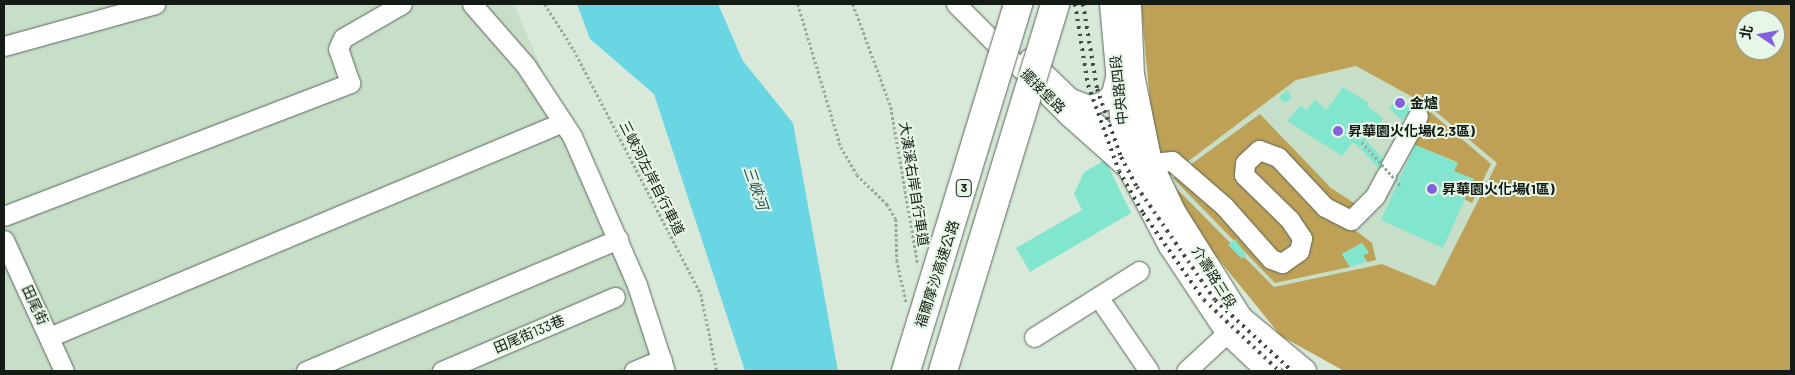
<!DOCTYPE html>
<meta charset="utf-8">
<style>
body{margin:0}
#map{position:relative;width:1795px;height:375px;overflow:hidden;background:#d8e9da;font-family:Barlow,"Noto Sans TC",sans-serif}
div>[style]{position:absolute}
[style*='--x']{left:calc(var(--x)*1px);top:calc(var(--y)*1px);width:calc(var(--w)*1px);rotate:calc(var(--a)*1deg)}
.built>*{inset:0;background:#c7dec9}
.forest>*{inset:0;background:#bea156}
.water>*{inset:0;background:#6ad6e3}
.building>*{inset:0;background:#82e6ce;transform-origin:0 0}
.path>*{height:2.5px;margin-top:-1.25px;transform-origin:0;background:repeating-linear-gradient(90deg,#9aa89b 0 2.5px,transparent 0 5px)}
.roads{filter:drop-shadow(0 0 1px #586659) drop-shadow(0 0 1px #586659)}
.minor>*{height:19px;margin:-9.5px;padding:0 9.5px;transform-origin:9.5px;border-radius:9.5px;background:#fff}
.major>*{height:24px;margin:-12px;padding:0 12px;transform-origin:12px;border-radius:12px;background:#fff}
.rail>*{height:4px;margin-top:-2px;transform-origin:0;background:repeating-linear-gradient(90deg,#444d45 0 2.5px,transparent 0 7.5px)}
.path-bridge>*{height:2.5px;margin-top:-1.25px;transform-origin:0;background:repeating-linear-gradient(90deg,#9aa89b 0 2.5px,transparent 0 5px)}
.bridges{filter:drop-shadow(0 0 1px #586659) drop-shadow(0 0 1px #586659)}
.highway-bridge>*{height:28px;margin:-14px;padding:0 14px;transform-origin:14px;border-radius:14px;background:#fff}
.dots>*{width:14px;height:14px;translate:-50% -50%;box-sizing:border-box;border:2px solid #e6f6e7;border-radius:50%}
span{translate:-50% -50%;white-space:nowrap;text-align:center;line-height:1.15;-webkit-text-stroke:4px #e6f6e7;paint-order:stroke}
.shield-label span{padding:1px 4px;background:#e6f6e7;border:1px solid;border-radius:4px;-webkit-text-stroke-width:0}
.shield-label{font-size:12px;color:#141a14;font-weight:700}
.street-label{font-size:14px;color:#141a14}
.poi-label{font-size:14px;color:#141a14;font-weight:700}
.left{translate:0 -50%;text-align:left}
.water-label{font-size:15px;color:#25555a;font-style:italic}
.frame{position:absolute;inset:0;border:5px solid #141a14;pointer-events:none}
.north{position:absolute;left:1735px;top:10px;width:50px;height:50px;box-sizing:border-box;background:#e6f6e7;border:1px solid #929e93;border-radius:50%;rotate:282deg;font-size:14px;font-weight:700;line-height:20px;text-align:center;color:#141a14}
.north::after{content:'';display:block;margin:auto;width:18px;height:22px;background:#8461dc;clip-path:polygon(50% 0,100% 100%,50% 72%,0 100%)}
</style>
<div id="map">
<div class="built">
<i style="clip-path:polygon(4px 4px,514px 4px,670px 371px,4px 371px)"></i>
<i style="clip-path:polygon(1356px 66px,1429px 106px,1497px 163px,1435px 287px,1382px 264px,1274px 287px,1166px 178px,1296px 80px)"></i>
</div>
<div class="forest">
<i style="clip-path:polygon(evenodd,1141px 4px,1791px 4px,1791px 371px,1344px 371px,1281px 336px,1180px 212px,1156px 166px,1141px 4px,1745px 20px,1775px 20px,1775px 50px,1745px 50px,1745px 20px,1141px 4px,1356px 66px,1429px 106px,1497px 163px,1435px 286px,1382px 264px,1274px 287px,1166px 178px,1296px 80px,1356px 66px)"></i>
<i style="clip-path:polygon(1427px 109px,1491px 164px,1472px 203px,1464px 199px,1454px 171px,1457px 162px,1415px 145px,1414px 130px)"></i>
<i style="clip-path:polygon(1260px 114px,1331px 188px,1357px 205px,1350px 211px,1342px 211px,1281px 153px,1240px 160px,1293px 237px,1293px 245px,1282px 254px,1273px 252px,1186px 168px)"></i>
<i style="clip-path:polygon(1259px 158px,1273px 163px,1319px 214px,1337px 224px,1351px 227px,1372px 243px,1376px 260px,1367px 262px,1363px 255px,1369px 253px,1362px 243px,1342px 254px,1350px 267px,1275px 283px,1173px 178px,1178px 174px,1221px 210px,1266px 263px,1306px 253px,1252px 174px,1250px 165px)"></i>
</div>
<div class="water">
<i style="clip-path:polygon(577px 4px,718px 4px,743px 61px,793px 123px,838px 371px,745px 371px,654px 94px,590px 39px)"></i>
</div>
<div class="building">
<i style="clip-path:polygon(1343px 87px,1369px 103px,1367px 106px,1383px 118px,1360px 148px,1353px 142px,1342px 156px,1287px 121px,1300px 106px,1307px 110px,1315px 99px,1326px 110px)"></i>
<i style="clip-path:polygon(1287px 90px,1292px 97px,1285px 103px,1279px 97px)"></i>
<i style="left:1399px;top:97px;width:18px;height:15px;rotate:43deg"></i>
<i style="clip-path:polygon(1367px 141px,1399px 177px,1395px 185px,1361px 149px)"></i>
<i style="clip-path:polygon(1415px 145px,1458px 163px,1454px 171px,1474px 179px,1443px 248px,1381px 220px)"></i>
<i style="clip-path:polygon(1105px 160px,1131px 213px,1030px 272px,1016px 248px,1082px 210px,1074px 194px,1084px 172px)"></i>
<i style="clip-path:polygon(1235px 239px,1246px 255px,1242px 259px,1228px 245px)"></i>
<i style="clip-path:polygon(1362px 243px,1369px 253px,1363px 255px,1367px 262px,1350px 267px,1342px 254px)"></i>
</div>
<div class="path">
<i style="--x:545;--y:4;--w:54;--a:57.8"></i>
<i style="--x:574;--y:50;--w:275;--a:62.5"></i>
<i style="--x:701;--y:294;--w:79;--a:78.3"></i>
<i style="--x:798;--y:4;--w:149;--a:73.3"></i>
<i style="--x:841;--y:147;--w:32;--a:60"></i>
<i style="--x:857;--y:175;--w:42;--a:44"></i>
<i style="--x:887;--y:204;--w:17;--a:59"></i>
<i style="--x:896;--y:219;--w:41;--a:88.6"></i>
<i style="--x:897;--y:260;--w:43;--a:77.9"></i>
<i style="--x:853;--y:4;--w:110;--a:69.7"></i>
<i style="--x:891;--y:107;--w:160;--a:80.3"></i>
</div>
<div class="roads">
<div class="minor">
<i style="--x:472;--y:4;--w:82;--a:48.9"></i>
<i style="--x:526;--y:66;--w:84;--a:56.7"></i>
<i style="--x:572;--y:136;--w:163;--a:66.4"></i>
<i style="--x:637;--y:285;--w:90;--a:72"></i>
<i style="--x:956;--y:4;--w:160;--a:45"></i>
<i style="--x:1069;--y:117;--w:86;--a:41.7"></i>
<i style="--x:1133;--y:174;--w:20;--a:-33"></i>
<i style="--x:1150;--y:163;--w:22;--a:-5"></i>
<i style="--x:1172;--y:161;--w:69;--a:40.9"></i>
<i style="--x:1224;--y:206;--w:71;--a:48.4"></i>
<i style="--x:1271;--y:259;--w:12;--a:20"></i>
<i style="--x:1282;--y:263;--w:21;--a:-35"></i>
<i style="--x:1299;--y:251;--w:13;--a:-77"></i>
<i style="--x:1302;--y:238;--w:22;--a:-124"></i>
<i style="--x:1290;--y:220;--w:64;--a:-135.6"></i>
<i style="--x:1244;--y:175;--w:12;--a:-85"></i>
<i style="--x:1245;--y:163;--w:19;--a:-43"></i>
<i style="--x:1259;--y:150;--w:20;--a:20"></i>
<i style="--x:1278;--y:157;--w:69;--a:46.8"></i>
<i style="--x:1325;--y:207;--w:29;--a:27"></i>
<i style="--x:1351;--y:220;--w:34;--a:-45"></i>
<i style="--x:1375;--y:196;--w:24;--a:-62"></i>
<i style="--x:4;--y:46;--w:157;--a:-15.5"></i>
<i style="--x:1029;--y:58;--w:125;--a:44"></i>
<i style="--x:1071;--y:98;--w:19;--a:21"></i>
<i style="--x:1089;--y:105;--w:15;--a:-16"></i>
<i style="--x:1103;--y:101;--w:11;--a:-45"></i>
<i style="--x:1111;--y:93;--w:21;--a:-76"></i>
<i style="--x:1390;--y:167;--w:58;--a:-61.2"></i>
<i style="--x:4;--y:216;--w:371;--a:-21"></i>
<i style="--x:350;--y:83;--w:36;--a:-109"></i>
<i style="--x:338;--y:49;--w:12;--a:-66"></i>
<i style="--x:343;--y:38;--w:68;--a:-30"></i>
<i style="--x:4;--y:240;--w:144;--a:65.4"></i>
<i style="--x:1099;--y:298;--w:88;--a:55.6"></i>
<i style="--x:49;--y:337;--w:557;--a:-22.7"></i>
<i style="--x:1034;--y:337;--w:124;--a:-32.2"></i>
<i style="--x:306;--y:371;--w:339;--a:-22.9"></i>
<i style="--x:442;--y:371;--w:188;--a:-23.2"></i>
<i style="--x:634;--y:371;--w:30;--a:-23"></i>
<i style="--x:1186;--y:371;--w:57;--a:-42.9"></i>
</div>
<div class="major">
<i style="--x:1112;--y:4;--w:148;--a:84.9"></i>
<i style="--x:1125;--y:151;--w:24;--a:71"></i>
<i style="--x:1133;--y:174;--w:81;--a:62.2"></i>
<i style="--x:1171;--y:246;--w:103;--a:56.5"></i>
<i style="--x:1228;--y:332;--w:57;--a:43.6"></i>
<i style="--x:1129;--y:4;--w:71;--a:87.6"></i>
<i style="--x:1132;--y:75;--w:90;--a:78.4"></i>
<i style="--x:1150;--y:163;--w:55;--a:64.4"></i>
<i style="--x:1174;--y:213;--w:124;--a:57.8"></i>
<i style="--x:1240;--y:318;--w:83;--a:39.6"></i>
</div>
</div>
<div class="rail">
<i style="--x:1075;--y:4;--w:82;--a:80.9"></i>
<i style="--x:1088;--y:85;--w:91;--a:70.2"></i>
<i style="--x:1119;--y:171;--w:48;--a:60.3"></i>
<i style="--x:1143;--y:213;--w:106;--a:55"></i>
<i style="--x:1204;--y:300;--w:103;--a:43.4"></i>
<i style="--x:1083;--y:4;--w:86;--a:80.6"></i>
<i style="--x:1097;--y:89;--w:72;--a:70.6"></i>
<i style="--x:1121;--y:157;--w:34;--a:62"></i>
<i style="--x:1137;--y:187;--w:137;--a:55.4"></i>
<i style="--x:1215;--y:300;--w:105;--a:42.7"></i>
</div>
<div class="path-bridge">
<i style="--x:1362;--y:142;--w:59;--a:48.4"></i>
</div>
<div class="bridges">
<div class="highway-bridge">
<i style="--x:906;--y:371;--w:384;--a:-73"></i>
<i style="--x:943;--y:371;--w:384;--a:-73"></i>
</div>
</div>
<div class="dots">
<i style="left:1400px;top:103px;background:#8461dc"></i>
<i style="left:1338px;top:131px;background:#8461dc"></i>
<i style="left:1432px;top:189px;background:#8461dc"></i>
</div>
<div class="shield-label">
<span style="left:964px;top:188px">3</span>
</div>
<div class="street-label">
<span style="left:1119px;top:90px;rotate:-96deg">中央路四段</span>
<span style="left:1043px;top:91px;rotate:45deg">擺接堡路</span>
<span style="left:652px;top:178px;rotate:63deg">三峽河左岸自行車道</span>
<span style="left:914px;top:184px;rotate:81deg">大漢溪右岸自行車道</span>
<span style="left:937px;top:274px;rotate:-72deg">福爾摩沙高速公路</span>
<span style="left:1214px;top:277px;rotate:58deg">介壽路三段</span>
<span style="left:35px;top:305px;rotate:65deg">田尾街</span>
<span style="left:529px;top:334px;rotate:-23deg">田尾街133巷</span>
</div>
<div class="poi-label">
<span class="left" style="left:1410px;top:103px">金爐</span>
<span class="left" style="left:1348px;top:131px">昇華園火化場(2,3區)</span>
<span class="left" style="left:1442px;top:189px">昇華園火化場(1區)</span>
</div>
<div class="water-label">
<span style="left:756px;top:188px;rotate:71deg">三峽河</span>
</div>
<div class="frame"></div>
<div class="north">北</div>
</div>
